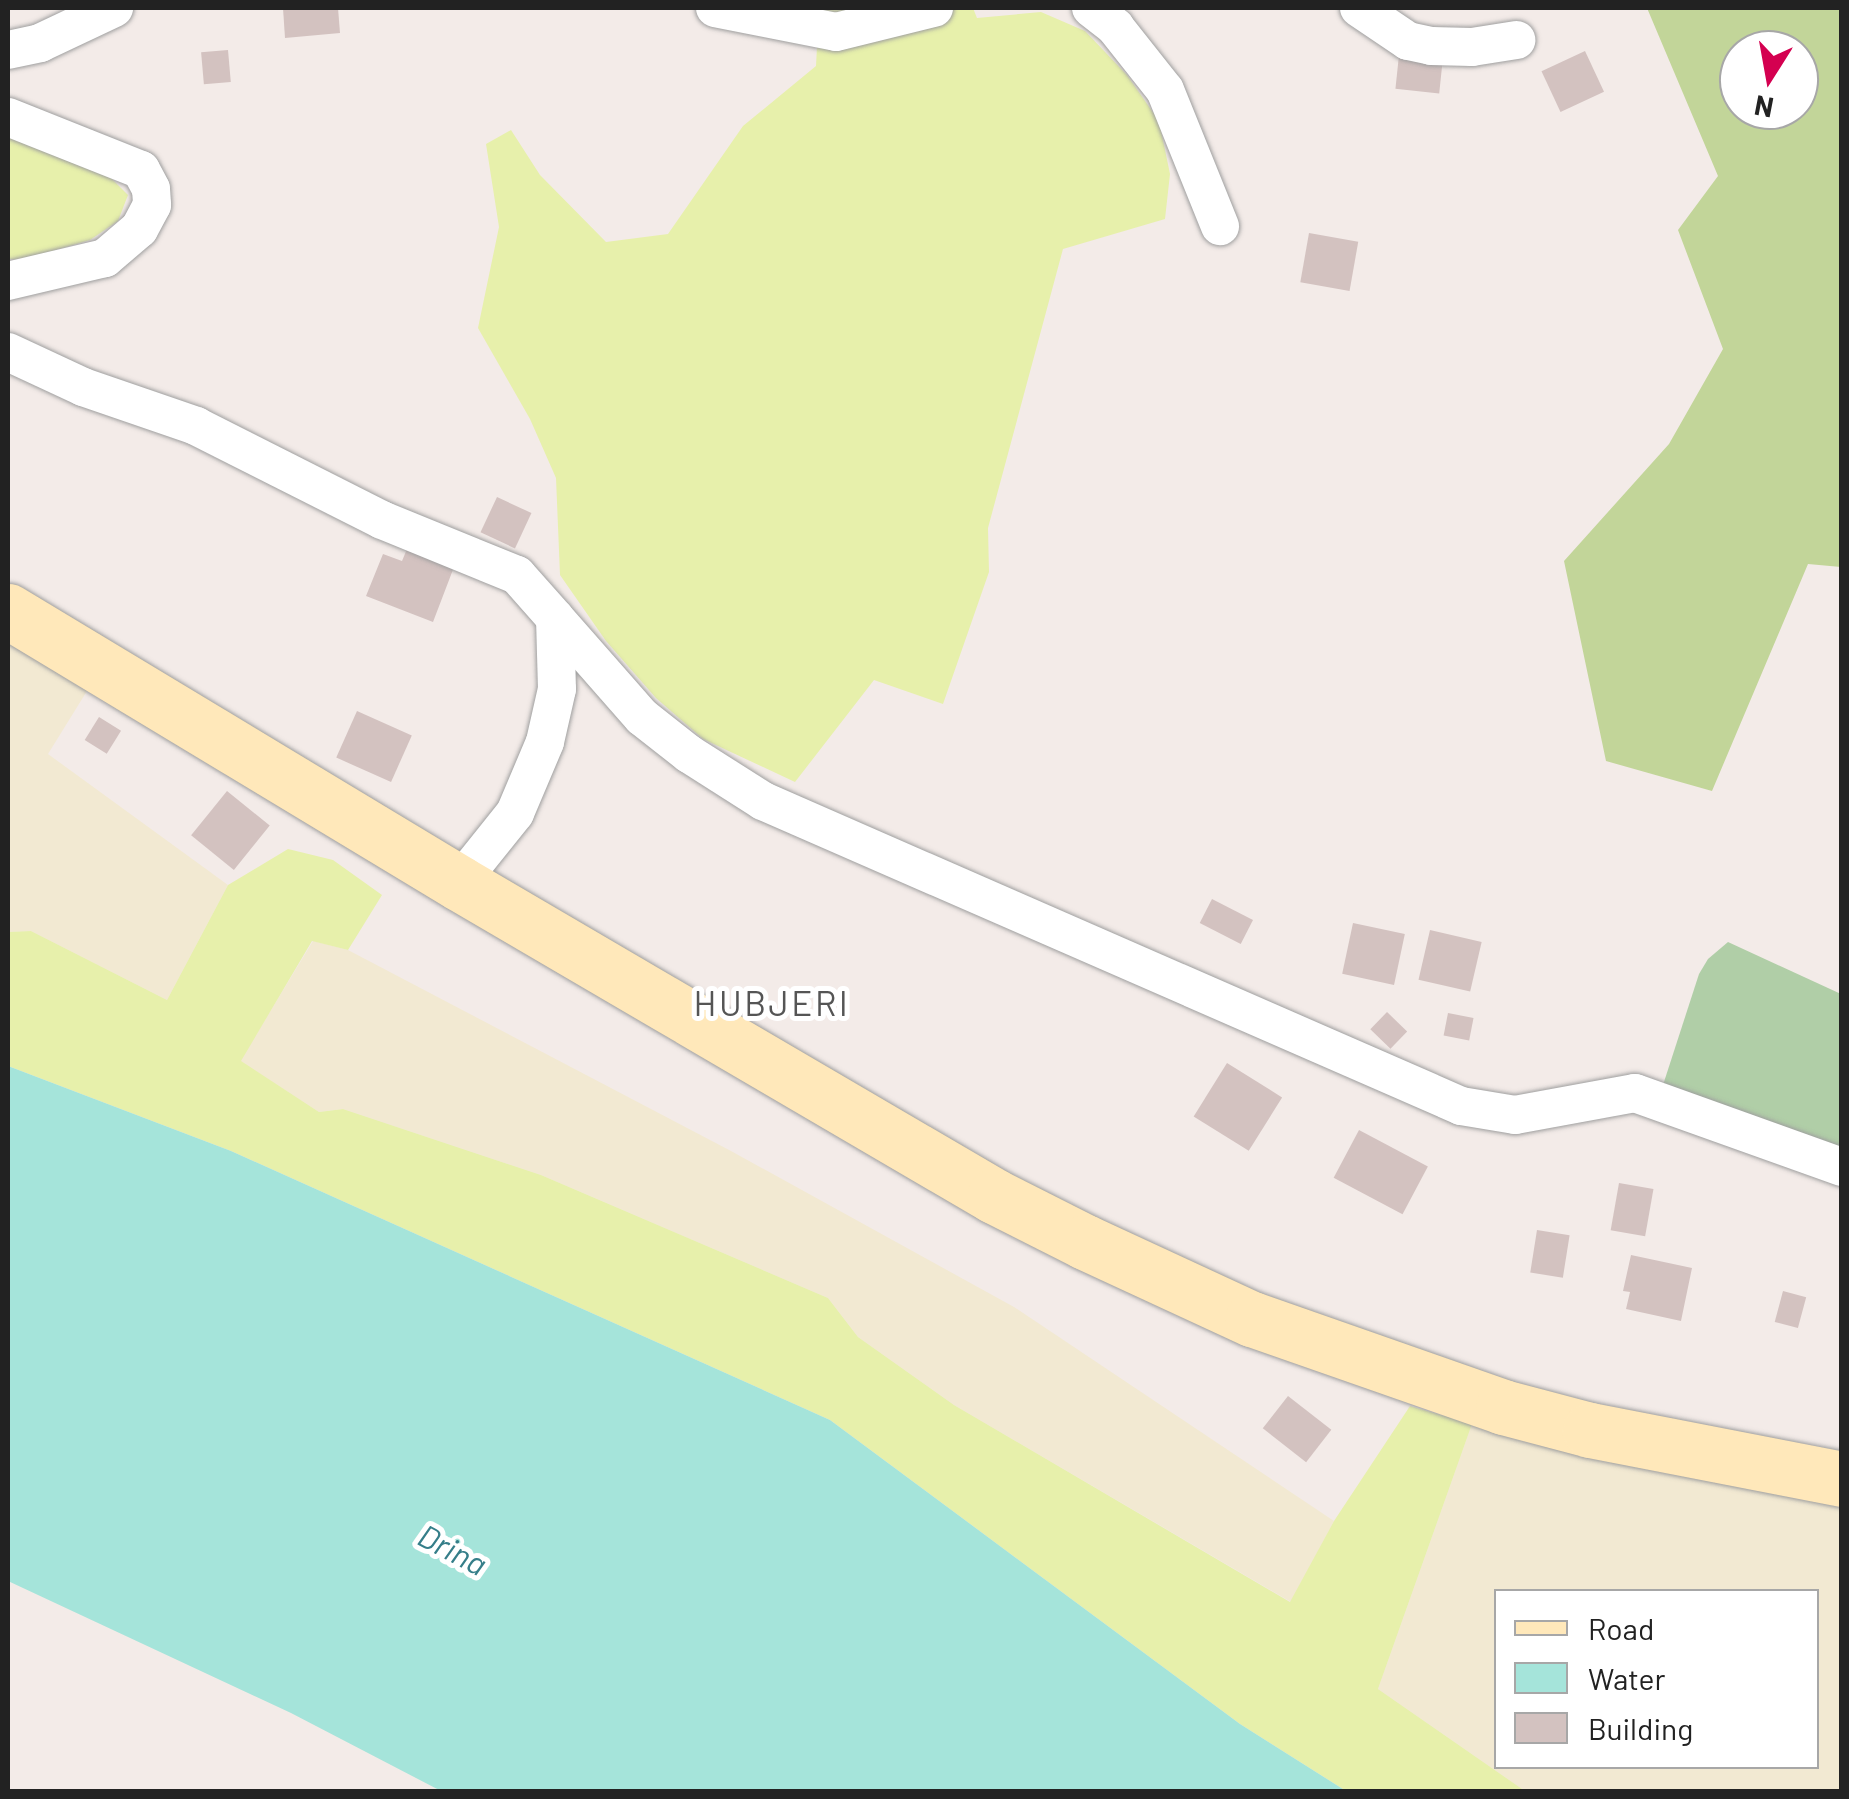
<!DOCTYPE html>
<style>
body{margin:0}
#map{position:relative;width:1849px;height:1799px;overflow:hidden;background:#f3ebe8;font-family:Barlow,sans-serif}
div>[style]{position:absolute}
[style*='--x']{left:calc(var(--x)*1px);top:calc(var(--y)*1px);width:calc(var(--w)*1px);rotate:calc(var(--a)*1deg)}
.farmland>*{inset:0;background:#f2e9d2}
.grass>*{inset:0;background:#e7f0ab}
.forest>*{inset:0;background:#c2d599}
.cemetery>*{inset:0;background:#b0cea7}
.water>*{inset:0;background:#a5e4da}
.building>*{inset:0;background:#d3c2c0;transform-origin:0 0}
.roads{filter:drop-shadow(0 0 2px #9f9f9f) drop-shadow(0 0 2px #9f9f9f)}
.street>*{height:38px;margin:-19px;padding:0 19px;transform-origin:19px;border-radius:19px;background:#fff}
.secondary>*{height:55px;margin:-27.5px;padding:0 27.5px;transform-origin:27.5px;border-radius:27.5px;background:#ffe8ba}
span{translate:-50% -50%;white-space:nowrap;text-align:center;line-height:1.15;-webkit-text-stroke:10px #fff;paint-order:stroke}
.water-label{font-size:32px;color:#357e89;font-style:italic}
.quarter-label{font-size:35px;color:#555;letter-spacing:2.5px}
.frame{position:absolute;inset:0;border:10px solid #222;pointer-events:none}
.legend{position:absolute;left:1494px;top:1589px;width:325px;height:180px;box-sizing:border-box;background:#fff;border:2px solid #a7a7a7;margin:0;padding:12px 18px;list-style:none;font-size:30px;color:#222}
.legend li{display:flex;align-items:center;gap:20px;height:50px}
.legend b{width:50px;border:2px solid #a7a7a7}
.north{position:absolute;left:1719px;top:30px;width:100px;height:100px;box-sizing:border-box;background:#fff;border:2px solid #a7a7a7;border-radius:50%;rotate:191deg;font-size:28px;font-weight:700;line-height:40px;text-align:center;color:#222}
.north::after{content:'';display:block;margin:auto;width:35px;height:45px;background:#d40050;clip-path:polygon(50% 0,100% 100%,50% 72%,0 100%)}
</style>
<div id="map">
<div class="farmland">
<i style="clip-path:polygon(8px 643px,87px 691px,48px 754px,228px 885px,167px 1000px,31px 931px,8px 932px)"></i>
<i style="clip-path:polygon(313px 941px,348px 950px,731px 1151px,1014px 1307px,1334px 1521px,1291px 1602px,954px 1405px,858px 1337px,828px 1298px,541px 1175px,343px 1109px,319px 1112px,240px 1061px)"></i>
<i style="clip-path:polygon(evenodd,1472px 1424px,1841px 1499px,1841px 1791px,1525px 1791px,1378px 1689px,1472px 1424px,1496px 1592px,1816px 1592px,1816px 1766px,1496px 1766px,1496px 1592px)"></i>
</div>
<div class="grass">
<i style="clip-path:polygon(819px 8px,973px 8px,977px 18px,1041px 12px,1085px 31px,1127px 75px,1159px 121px,1170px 174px,1165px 219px,1063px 249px,988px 528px,989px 572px,943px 704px,874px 680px,795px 782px,703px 739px,656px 698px,606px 641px,560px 575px,556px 478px,530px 419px,478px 328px,499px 227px,486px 144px,511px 130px,540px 175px,606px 242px,668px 234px,743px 126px,816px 66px)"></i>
<i style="clip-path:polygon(8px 136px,110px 177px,128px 195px,118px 221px,90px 240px,22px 260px,8px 259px)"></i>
<i style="clip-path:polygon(288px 849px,333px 860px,382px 895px,348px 950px,312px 941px,241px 1061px,319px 1112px,343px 1109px,541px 1175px,828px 1298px,858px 1337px,954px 1405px,1290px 1602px,1334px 1521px,1410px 1406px,1472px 1424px,1378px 1689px,1525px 1791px,1346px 1791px,1240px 1724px,830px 1420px,231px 1151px,8px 1066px,8px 932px,31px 931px,167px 1000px,228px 885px)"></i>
</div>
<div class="forest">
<i style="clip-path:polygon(evenodd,1647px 8px,1841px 8px,1841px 567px,1808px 564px,1712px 791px,1606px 761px,1564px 561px,1669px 444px,1723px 349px,1678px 230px,1718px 176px,1647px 8px,1739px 50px,1799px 50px,1799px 110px,1739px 110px,1739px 50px)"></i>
</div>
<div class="cemetery">
<i style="clip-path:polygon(1728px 942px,1841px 994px,1841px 1148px,1663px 1085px,1699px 974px,1708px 959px)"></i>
</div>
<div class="water">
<i style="clip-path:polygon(8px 1066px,231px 1151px,830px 1420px,1240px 1724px,1346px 1791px,441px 1791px,291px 1713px,8px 1581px)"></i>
</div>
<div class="building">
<i style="clip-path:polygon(283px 8px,338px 8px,340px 33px,285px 38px)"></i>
<i style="left:228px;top:50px;width:32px;height:27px;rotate:85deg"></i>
<i style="left:1585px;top:51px;width:45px;height:48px;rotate:65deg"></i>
<i style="left:1399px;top:55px;width:44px;height:34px;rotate:6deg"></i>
<i style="left:1309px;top:233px;width:50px;height:50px;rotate:10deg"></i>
<i style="left:497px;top:497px;width:38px;height:39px;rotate:25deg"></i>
<i style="clip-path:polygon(407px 549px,454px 567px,433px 622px,366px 596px,383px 554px,402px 561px)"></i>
<i style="left:357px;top:711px;width:60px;height:51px;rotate:24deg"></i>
<i style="left:99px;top:717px;width:26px;height:27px;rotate:32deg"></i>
<i style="left:227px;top:791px;width:55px;height:57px;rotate:39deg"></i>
<i style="left:1212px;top:899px;width:46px;height:27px;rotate:27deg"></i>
<i style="left:1353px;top:923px;width:53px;height:52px;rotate:12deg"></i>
<i style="left:1430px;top:930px;width:53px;height:51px;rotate:13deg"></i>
<i style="left:1387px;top:1012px;width:28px;height:24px;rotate:44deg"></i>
<i style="left:1448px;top:1013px;width:26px;height:23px;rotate:11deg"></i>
<i style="left:1227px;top:1063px;width:65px;height:63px;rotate:32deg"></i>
<i style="left:1359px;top:1130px;width:78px;height:54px;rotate:28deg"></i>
<i style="left:1619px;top:1183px;width:35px;height:48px;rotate:10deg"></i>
<i style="left:1537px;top:1230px;width:33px;height:43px;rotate:9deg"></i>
<i style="clip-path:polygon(1631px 1255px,1692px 1268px,1681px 1321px,1626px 1309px,1630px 1292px,1623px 1291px)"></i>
<i style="left:1783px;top:1291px;width:24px;height:32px;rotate:15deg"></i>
<i style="left:1288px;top:1396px;width:55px;height:41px;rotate:38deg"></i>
</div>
<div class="roads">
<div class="street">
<i style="--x:715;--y:8;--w:123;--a:11.2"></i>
<i style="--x:836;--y:32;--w:101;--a:-13.8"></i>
<i style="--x:1091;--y:8;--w:31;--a:38"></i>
<i style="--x:1115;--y:27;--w:80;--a:51.6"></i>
<i style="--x:1165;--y:90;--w:147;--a:68"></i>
<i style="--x:1359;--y:8;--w:59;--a:34"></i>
<i style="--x:1408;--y:41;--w:24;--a:12"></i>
<i style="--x:1431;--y:46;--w:41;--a:1.4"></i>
<i style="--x:1472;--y:47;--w:45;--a:-9"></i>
<i style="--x:8;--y:50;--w:33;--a:-12"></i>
<i style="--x:40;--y:43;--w:82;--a:-25.3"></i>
<i style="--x:8;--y:117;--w:143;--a:21.7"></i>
<i style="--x:141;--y:170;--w:21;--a:62"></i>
<i style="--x:151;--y:189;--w:16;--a:86"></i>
<i style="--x:152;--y:205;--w:27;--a:118"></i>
<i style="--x:139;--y:229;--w:45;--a:139.5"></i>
<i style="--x:105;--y:258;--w:100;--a:166.7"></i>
<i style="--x:8;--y:352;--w:83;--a:25"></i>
<i style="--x:83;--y:387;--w:120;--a:19"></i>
<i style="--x:196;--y:426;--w:208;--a:26.8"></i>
<i style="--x:382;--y:520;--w:146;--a:22.2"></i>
<i style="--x:517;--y:575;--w:57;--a:48.5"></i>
<i style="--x:555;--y:618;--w:71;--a:88.4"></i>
<i style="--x:557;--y:689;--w:54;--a:102.8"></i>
<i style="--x:545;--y:742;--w:77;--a:112.9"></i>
<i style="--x:515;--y:813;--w:90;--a:128.7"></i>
<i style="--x:555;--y:618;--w:132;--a:48.7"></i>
<i style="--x:642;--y:717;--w:60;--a:38.2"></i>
<i style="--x:689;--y:754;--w:88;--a:32.4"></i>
<i style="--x:763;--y:801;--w:762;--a:23.6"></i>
<i style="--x:1461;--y:1106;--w:55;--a:9.5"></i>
<i style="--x:1515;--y:1115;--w:122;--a:-10.4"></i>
<i style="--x:1635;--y:1093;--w:220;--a:19.7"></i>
</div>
<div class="secondary">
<i style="--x:8;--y:611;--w:527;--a:31.09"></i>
<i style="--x:459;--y:883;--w:620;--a:30.33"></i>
<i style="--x:994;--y:1196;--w:102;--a:26.8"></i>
<i style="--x:1085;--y:1242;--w:184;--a:24.8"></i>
<i style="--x:1252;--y:1319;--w:266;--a:19.3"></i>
<i style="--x:1503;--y:1407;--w:90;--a:14.8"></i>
<i style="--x:1590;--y:1430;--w:257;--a:11"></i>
</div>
</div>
<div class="water-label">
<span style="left:453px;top:1549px;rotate:28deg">Drina</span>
</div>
<div class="quarter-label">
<span style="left:772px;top:1002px">HUBJERI</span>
</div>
<div class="frame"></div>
<ul class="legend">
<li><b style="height:12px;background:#ffe8ba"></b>Road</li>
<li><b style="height:28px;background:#a5e4da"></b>Water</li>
<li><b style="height:28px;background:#d3c2c0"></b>Building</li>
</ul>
<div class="north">N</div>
</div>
